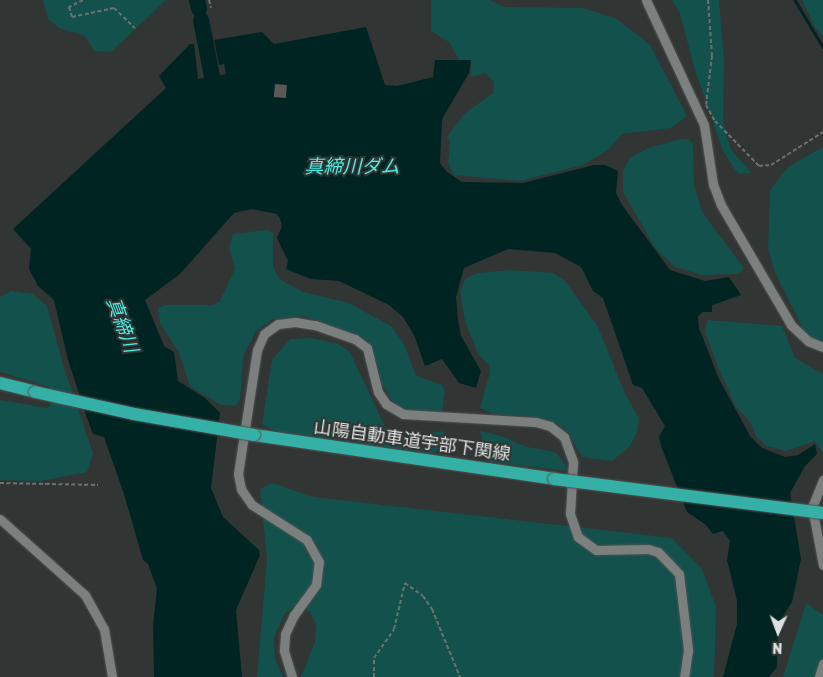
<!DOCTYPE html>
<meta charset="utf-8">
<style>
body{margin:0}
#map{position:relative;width:823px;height:677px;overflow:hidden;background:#313534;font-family:Rubik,"Noto Sans JP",sans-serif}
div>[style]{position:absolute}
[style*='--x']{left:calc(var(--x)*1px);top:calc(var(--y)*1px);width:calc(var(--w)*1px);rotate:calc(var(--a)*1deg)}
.green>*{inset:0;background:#13514d}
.water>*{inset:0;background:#002422}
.stream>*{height:2.5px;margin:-1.25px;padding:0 1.25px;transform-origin:1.25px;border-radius:1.25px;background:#002422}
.river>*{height:16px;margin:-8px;padding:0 8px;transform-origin:8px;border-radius:8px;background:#002422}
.building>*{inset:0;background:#5c5858;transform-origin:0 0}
.path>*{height:2px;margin-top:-1px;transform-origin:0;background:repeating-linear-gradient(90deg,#6d706f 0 4px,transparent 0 6.5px)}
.roads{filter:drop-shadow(0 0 1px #505353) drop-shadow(0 0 1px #505353)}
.minor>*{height:9px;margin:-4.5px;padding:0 4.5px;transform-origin:4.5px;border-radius:4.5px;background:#7b7f7e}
.highway>*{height:12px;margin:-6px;padding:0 6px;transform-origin:6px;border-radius:6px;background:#35b0a7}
.bridges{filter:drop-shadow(0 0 1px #505353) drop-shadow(0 0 1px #505353)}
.highway-bridge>*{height:12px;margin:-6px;padding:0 6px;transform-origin:6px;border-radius:6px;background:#35b0a7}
span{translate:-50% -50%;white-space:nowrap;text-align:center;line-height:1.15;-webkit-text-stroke:4px #313534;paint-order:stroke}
.street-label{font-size:18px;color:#dde0df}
.water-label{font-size:19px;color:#4cede2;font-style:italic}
.north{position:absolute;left:753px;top:607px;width:50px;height:50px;-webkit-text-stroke:4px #313534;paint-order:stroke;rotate:182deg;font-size:14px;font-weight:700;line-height:20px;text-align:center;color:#dde0df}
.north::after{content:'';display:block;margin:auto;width:18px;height:22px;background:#dde0df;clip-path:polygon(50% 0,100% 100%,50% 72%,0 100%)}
</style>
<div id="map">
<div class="green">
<i style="clip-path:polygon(43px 0,166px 0,111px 52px,94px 51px,85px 36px,59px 28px,48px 19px)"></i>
<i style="clip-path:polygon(431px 0,489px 0,504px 7px,583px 8px,617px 19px,650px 45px,687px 116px,671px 128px,622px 134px,608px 150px,583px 165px,520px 181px,454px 175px,448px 163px,450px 143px,447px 137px,464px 114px,493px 93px,494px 82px,485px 73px,471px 77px,471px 60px,459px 60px,449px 42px,431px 31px)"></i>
<i style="clip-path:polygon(672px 0,719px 0,724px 61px,723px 122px,730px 148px,751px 173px,738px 174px,723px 151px,695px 70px,680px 14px)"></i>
<i style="clip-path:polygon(802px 0,823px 0,823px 36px,816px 29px)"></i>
<i style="clip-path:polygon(681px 139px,688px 139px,693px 144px,694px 184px,702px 212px,744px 268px,738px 274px,702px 275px,675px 267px,655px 248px,623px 192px,623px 171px,630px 158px,648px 148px)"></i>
<i style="clip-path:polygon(823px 147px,823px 344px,807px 337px,775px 273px,768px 248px,770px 190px,788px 167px)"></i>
<i style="clip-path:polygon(267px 230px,273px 233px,273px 266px,279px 279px,303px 292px,349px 303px,391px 326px,404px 344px,416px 376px,442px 385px,445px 391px,442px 411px,407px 410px,394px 403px,383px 386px,373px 351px,363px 341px,351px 333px,304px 316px,273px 319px,256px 331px,243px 357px,240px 400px,235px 406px,221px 405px,190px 386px,179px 353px,160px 323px,158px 309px,164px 305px,213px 305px,220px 301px,235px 269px,229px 248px,233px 234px)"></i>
<i style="clip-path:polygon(510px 270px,553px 273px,565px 281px,598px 327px,625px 394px,639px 418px,637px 432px,630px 446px,612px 461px,582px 457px,568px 433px,557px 423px,530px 416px,493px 414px,480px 408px,490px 372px,489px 365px,478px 354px,465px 321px,460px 292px,465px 279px,477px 273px)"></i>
<i style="clip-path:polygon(11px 291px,33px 294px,47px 306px,64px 368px,93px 453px,87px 472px,40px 481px,0 480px,0 400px,47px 408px,50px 406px,50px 387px,0 372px,0 297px)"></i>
<i style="clip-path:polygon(707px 320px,782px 326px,795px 358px,823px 374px,823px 453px,815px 441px,786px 451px,767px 446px,756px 436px,751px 423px,736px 407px,721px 374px,705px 333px)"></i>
<i style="clip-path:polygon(311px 338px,338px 344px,350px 352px,386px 429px,398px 434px,420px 435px,442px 431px,446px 435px,446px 445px,434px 453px,426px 453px,274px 431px,262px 424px,272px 360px,290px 339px)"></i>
<i style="clip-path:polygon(480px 431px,501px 436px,527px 447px,555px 452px,564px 462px,568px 471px,491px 462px,487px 460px)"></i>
<i style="clip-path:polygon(272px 483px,313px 497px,672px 538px,702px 569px,716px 607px,714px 677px,301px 677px,315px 642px,316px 625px,310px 612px,296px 606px,285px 613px,274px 637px,275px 660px,283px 677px,257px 677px,267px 559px,260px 489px)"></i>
<i style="clip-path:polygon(806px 603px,823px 615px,823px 677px,783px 677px)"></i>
</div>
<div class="water">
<i style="clip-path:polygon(366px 27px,385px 85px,397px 86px,433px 77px,435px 60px,471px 60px,469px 73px,442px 119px,440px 163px,447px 172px,462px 182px,523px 183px,594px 165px,605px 165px,618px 171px,616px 193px,622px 205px,670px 270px,705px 281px,729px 277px,741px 295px,712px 305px,712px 312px,703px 312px,698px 316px,699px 328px,719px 379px,750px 436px,762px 448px,785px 457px,798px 455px,815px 444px,817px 454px,805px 466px,790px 493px,801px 559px,792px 602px,778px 624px,777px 667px,769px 677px,723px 677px,737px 624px,737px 601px,727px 560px,730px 541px,723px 531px,713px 534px,706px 525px,687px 512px,661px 446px,659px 437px,665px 426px,642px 388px,633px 385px,603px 298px,593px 291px,581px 267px,555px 253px,508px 249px,464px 268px,456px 297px,458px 320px,461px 336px,481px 371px,476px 388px,459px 383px,442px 359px,425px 366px,414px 335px,403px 317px,389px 305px,339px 281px,311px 279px,286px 269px,288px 261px,277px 238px,282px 226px,280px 219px,277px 214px,252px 209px,234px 213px,180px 274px,145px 300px,164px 346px,174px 352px,178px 381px,205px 398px,220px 413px,211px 488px,223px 517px,259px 550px,260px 555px,236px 610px,242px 677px,154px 677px,153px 626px,157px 589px,148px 564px,143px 560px,124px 494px,104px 437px,93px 434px,87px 418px,68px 360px,54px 300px,38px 286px,29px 269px,31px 249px,13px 229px,166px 88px,159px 76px,190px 44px,194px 44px,198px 79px,226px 74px,224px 64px,219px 65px,214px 40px,262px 32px,274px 44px)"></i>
</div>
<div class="stream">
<i style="--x:795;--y:0;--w:55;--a:59.2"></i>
</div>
<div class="river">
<i style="--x:197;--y:0;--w:9;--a:77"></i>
<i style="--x:201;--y:20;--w:78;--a:79"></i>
</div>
<div class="building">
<i style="left:275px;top:84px;width:12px;height:13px;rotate:5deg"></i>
</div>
<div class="path">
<i style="--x:83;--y:0;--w:16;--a:153"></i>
<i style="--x:69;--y:7;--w:10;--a:73"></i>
<i style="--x:72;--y:17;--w:43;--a:-12.1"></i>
<i style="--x:114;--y:8;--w:29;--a:44"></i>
<i style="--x:209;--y:0;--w:8;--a:76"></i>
<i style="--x:708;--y:0;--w:56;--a:85.9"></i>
<i style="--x:712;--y:56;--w:49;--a:97"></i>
<i style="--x:706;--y:105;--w:18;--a:61"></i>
<i style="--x:715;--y:121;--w:63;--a:45.6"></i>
<i style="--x:759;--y:166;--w:12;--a:-5"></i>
<i style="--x:771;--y:165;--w:62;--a:-32.4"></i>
<i style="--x:0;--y:483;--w:98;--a:1.2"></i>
<i style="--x:374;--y:677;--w:19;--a:-90"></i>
<i style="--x:374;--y:658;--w:35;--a:-55"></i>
<i style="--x:394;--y:629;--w:47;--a:-76.6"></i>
<i style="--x:405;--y:583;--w:22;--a:36"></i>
<i style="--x:423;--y:596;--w:16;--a:55"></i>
<i style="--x:432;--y:609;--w:74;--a:67.6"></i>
</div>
<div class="roads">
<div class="minor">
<i style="--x:646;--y:0;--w:138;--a:65.1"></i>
<i style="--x:704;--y:125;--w:60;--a:81.3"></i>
<i style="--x:713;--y:184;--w:22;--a:69"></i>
<i style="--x:721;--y:205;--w:139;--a:59.7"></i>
<i style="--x:791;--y:325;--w:23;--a:43"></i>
<i style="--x:808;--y:341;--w:16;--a:22"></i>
<i style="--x:823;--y:480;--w:29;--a:112"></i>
<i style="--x:812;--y:507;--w:59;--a:79.3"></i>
<i style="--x:0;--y:519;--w:114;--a:41.8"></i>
<i style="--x:85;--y:595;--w:39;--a:61"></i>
<i style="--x:104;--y:629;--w:49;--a:80.5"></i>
<i style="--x:292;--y:677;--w:28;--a:-107"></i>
<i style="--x:284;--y:650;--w:16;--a:-86"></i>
<i style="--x:285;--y:634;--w:21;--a:-65"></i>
<i style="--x:294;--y:615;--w:37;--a:-54"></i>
<i style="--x:316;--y:585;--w:23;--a:-83"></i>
<i style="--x:319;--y:562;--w:25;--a:-119"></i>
<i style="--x:307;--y:540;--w:65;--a:-147.5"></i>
<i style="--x:252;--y:505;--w:19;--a:-125"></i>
<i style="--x:241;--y:489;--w:15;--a:-101"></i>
<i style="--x:238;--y:474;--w:125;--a:-81.3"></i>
<i style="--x:257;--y:350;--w:17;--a:-66"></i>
<i style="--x:264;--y:334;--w:17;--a:-36"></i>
<i style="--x:278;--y:324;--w:17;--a:-7"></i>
<i style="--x:295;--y:322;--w:20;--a:9"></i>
<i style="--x:315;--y:325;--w:42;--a:19.3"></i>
<i style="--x:355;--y:339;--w:15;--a:37"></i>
<i style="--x:367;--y:348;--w:45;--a:76"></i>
<i style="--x:378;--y:392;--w:14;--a:56"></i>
<i style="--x:386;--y:404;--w:20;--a:30"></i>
<i style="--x:403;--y:414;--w:133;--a:3.4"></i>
<i style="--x:536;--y:422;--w:15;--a:16"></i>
<i style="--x:550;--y:426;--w:18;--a:38"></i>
<i style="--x:564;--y:437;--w:27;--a:70"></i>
<i style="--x:573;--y:462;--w:52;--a:93.3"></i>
<i style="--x:570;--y:514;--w:24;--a:71"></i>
<i style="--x:578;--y:537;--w:22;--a:36"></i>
<i style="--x:596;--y:550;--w:52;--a:-1.1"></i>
<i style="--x:648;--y:549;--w:10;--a:17"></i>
<i style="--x:658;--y:552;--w:30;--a:46"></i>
<i style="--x:679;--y:574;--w:77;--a:83.2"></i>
<i style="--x:688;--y:650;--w:27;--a:98"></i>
<i style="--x:819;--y:677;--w:14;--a:-73"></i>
</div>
<div class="highway">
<i style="--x:0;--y:383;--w:36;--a:14"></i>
<i style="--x:254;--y:435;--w:303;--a:8.3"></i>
</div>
</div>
<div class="bridges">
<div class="highway-bridge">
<i style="--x:35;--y:392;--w:101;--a:12.5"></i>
<i style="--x:134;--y:414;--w:122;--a:9.9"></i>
<i style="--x:554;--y:479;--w:271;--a:7.2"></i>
</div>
</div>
<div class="street-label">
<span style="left:412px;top:441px;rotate:8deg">山陽自動車道宇部下関線</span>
</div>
<div class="water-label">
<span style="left:352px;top:167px">真締川ダム</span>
<span style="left:122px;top:325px;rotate:70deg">真締川</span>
</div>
<div class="north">N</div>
</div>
